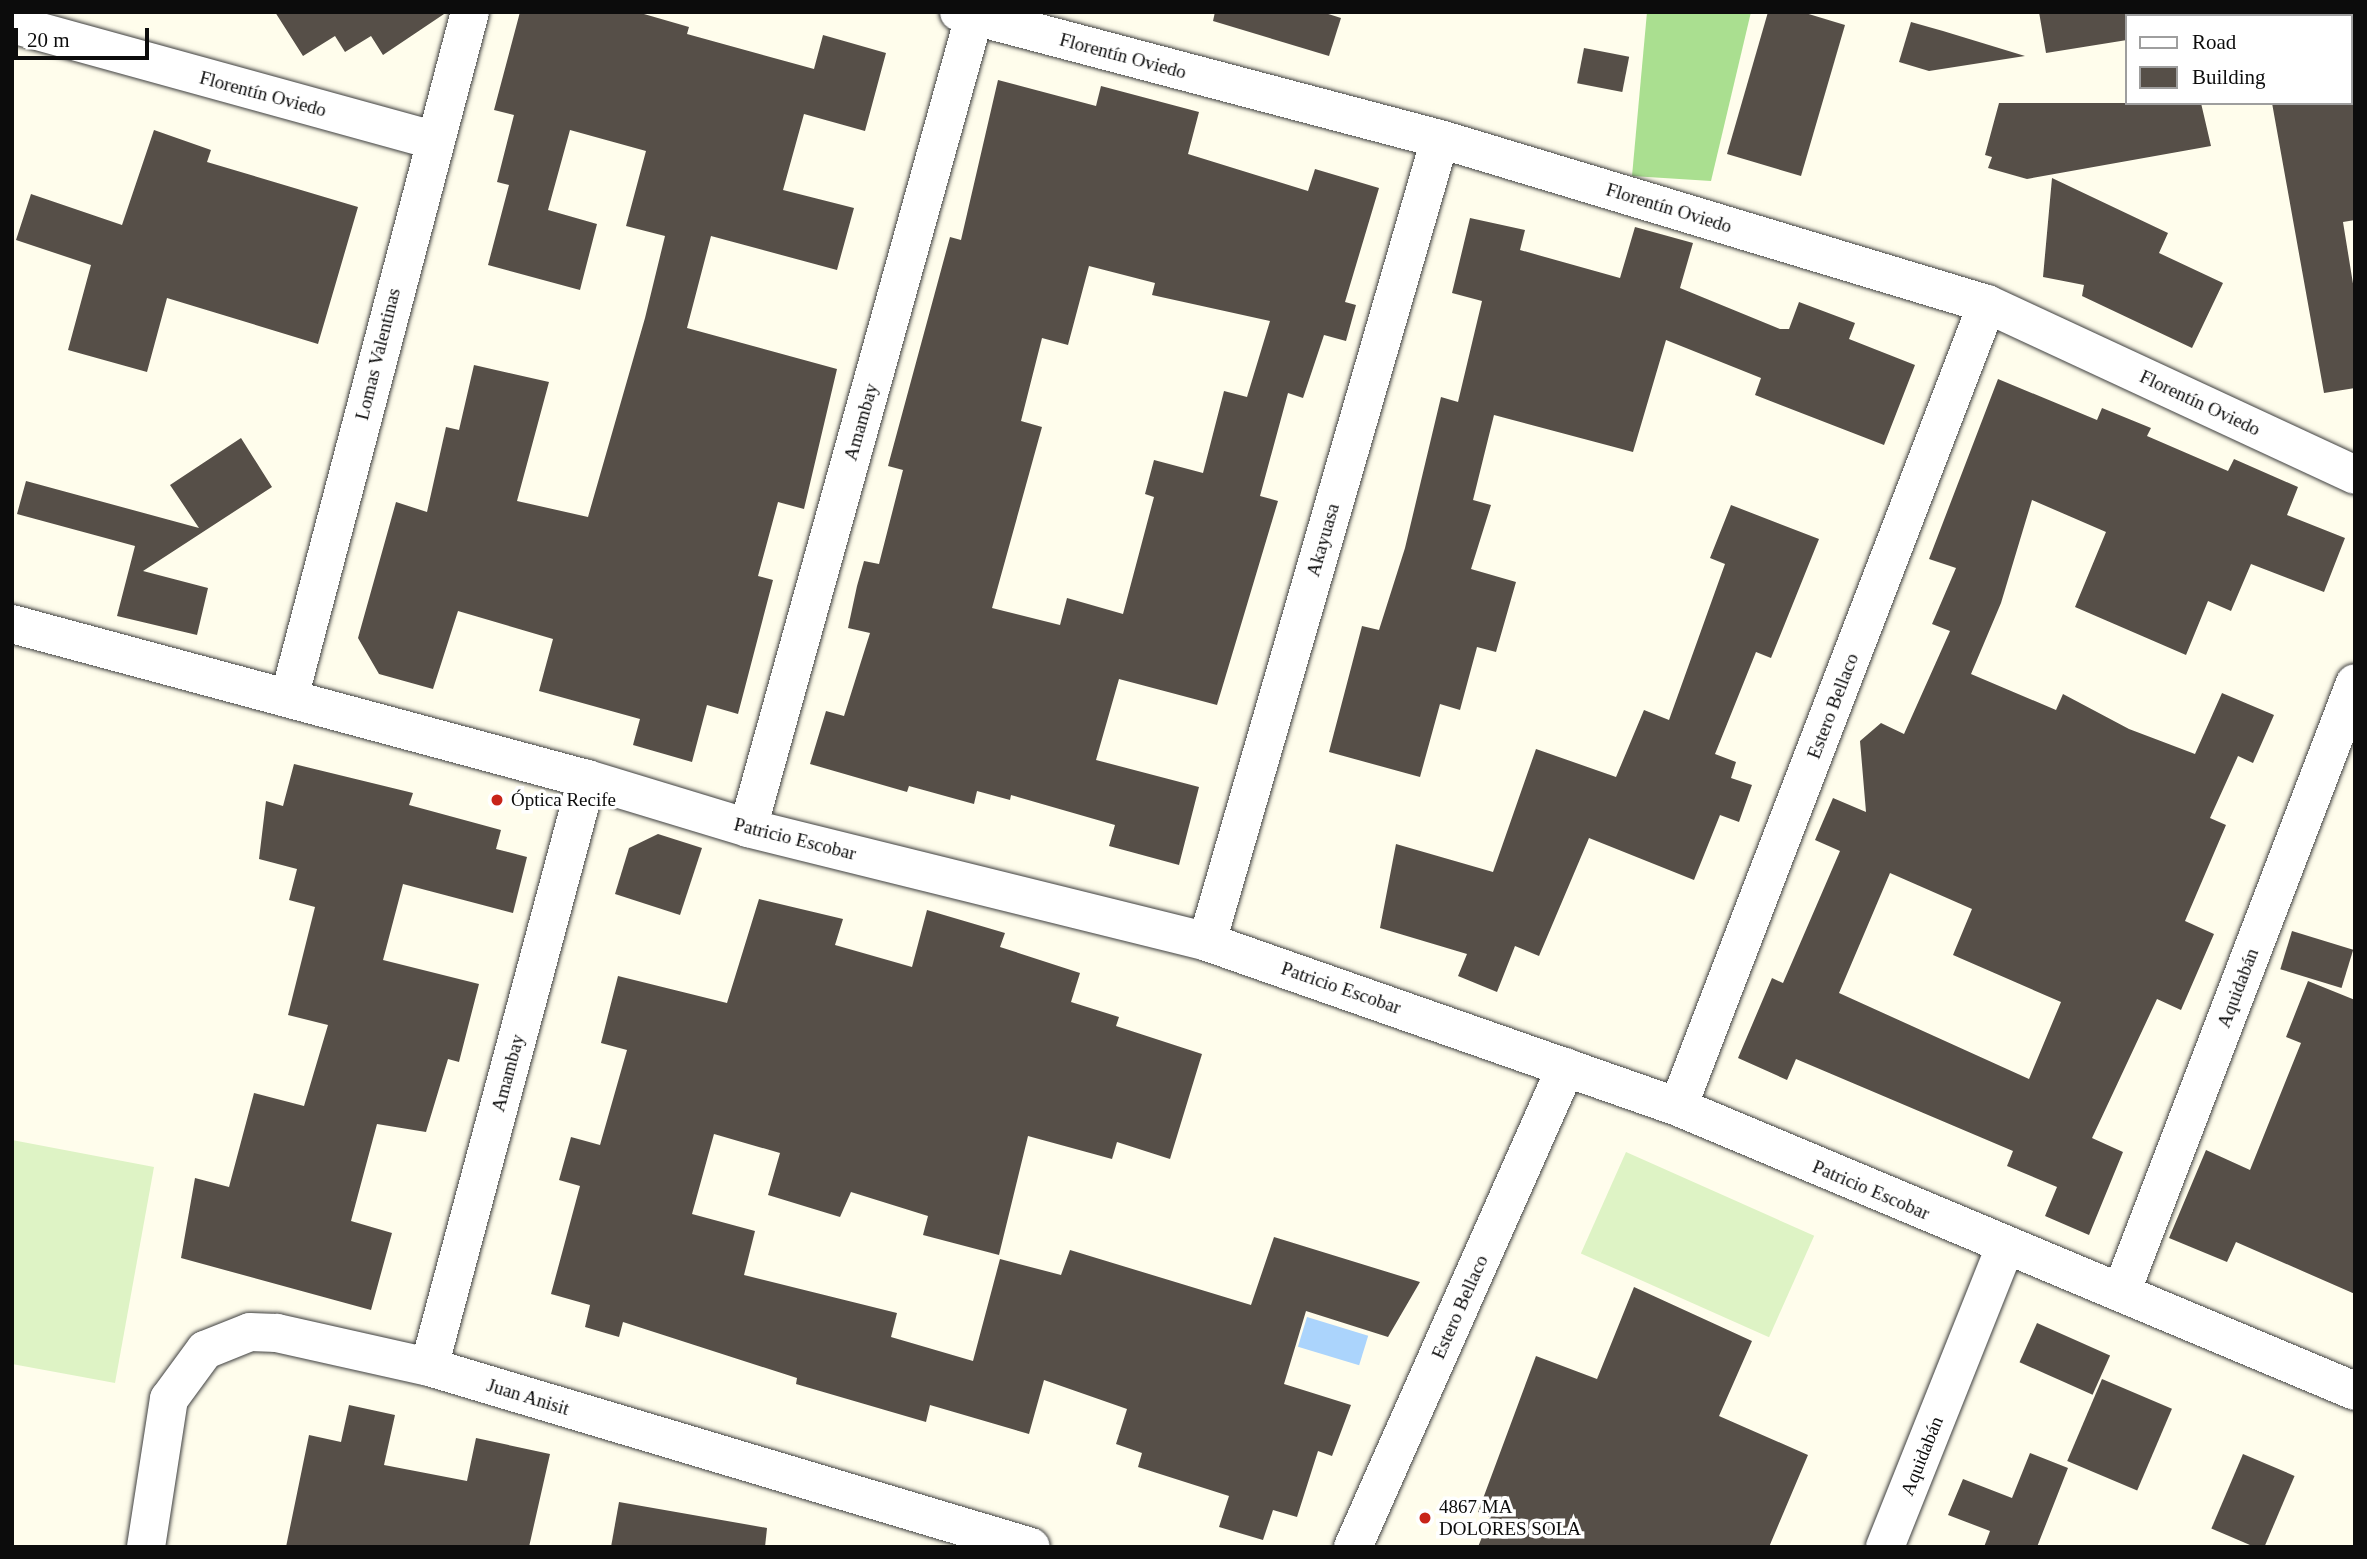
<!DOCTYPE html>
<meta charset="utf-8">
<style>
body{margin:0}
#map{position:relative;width:2367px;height:1559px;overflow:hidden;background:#fffdec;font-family:Georgia,serif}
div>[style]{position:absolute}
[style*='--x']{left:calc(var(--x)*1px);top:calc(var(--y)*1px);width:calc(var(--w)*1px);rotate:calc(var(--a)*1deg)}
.forest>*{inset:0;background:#aadf90}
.pitch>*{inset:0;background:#def3c5;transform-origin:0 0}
.water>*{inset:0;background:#abd4fc;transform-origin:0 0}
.building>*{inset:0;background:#564f48;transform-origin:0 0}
.roads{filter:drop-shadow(0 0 2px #3f3f3f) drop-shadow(0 0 2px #3f3f3f)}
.minor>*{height:38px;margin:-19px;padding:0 19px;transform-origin:19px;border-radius:19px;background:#fff}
.dots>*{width:19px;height:19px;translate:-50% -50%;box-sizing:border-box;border:4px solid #fff;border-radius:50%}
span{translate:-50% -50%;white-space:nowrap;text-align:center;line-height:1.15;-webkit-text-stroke:7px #fff;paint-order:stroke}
.street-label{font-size:19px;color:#0c0c0c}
.poi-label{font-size:19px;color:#0c0c0c}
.left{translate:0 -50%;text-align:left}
.frame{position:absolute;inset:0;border:14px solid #0c0c0c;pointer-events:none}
.legend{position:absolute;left:2125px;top:14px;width:228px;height:91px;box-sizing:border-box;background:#fff;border:2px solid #9e9e9e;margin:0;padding:9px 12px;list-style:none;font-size:21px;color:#0c0c0c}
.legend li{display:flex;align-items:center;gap:14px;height:35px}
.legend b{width:35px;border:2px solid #9e9e9e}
.scale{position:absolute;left:14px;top:28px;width:135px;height:32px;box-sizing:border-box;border:4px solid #0c0c0c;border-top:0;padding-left:9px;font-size:21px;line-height:24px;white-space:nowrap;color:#0c0c0c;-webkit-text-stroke:5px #fff;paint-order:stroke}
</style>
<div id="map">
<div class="forest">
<i style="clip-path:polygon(1647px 12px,1751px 12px,1711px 181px,1632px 176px)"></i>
</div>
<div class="pitch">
<i style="clip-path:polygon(12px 1140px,154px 1167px,115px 1383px,12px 1364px)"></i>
<i style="left:1626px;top:1152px;width:206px;height:111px;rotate:24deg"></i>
</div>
<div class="water">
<i style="left:1307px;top:1317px;width:64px;height:31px;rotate:17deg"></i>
</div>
<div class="building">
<i style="clip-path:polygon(275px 12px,447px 12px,383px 55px,371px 36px,345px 52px,335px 36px,303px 56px)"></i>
<i style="clip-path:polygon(520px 12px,637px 12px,689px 27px,687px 34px,814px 69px,823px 35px,886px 53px,865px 131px,804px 114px,783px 190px,854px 208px,837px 270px,711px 236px,687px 328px,837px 369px,804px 509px,778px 502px,758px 576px,773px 580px,738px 714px,707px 705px,692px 762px,633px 745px,640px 719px,539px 691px,553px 639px,458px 611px,433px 689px,379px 674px,358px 638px,396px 502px,427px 512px,446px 427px,459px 430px,474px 365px,549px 382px,517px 501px,588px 517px,645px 318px,665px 236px,626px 226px,646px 151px,570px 130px,548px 210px,597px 224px,580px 290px,488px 265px,509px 185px,497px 182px,514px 115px,494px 110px)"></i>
<i style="clip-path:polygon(1215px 12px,1322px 12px,1341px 18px,1329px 56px,1213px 21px)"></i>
<i style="clip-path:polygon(1768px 12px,1802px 12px,1845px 25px,1801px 176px,1727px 154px)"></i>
<i style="clip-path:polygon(2039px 12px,2171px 12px,2171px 16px,2127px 16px,2127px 40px,2046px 53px)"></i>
<i style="clip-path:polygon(1911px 22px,1943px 31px,2025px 56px,1929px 71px,1899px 62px)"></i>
<i style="left:1584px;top:48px;width:46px;height:36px;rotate:11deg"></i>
<i style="clip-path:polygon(evenodd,998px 80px,1096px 106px,1101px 86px,1199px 112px,1188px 154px,1308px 191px,1315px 169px,1379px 188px,1345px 302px,1356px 305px,1346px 341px,1324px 335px,1303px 398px,1288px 393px,1260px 496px,1278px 501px,1217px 705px,1119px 679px,1096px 760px,1199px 787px,1179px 865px,1109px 846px,1115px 825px,1011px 795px,1010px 800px,977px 791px,974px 804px,909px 786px,907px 792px,810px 764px,826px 711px,844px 716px,870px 633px,848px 628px,857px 586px,864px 561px,879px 564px,903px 470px,888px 466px,950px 237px,961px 240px,998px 80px,1089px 266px,1155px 283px,1152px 295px,1270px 321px,1247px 397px,1224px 391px,1203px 473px,1154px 460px,1145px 494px,1154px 497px,1123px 614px,1067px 598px,1060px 625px,992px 608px,1042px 427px,1021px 421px,1042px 338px,1068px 345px,1089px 266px)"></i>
<i style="clip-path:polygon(1999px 103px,2201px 103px,2211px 146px,2027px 179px,1988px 168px,1992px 157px,1985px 155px)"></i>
<i style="clip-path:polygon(2272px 103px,2355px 103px,2355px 220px,2343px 222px,2355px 296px,2355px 388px,2324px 393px)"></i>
<i style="clip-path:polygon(154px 130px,211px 150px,207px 162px,358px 207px,318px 344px,167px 298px,147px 372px,68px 350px,91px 265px,16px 240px,31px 194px,122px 225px)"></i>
<i style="clip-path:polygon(2052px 178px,2168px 233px,2159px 253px,2223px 283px,2192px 348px,2082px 296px,2084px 285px,2043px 277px)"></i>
<i style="clip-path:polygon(1470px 218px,1525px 230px,1520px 250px,1620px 278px,1635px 227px,1693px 243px,1680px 288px,1780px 329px,1789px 329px,1799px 302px,1855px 323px,1849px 339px,1915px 365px,1884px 445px,1755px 395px,1761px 378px,1666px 340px,1633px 452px,1494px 415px,1473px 500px,1491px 505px,1471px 569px,1516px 582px,1496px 652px,1477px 647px,1460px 710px,1440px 704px,1420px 777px,1329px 752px,1362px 626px,1379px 630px,1405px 548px,1441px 397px,1458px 402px,1482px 301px,1452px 293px)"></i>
<i style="clip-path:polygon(evenodd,1998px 379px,2097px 420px,2102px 408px,2151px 428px,2147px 436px,2228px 471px,2234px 459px,2298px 487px,2287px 515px,2345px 538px,2324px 592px,2251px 564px,2231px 611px,2208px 601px,2186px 655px,2075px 607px,2106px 532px,2032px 500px,2001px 603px,1971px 674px,2056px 710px,2063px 694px,2129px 729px,2195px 754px,2222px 693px,2274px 715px,2253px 763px,2238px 756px,2210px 818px,2226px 825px,2185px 921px,2214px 934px,2181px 1010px,2157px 999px,2092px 1138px,2123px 1152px,2089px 1235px,2045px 1216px,2057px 1187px,2007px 1166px,2013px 1151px,1796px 1059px,1787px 1080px,1738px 1058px,1772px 978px,1783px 983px,1840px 851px,1815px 840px,1833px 798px,1866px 812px,1860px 741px,1881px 723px,1904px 734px,1950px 631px,1932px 624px,1956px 568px,1929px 559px,1998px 379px,1890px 873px,1972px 909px,1953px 955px,2061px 1002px,2029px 1079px,1839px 993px,1890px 873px)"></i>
<i style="clip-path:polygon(241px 438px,272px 487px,143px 571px,208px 588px,197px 635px,117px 616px,135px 546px,17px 514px,26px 481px,199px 528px,170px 485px)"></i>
<i style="clip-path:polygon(1731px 505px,1819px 539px,1771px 658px,1756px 652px,1715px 754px,1736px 762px,1731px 778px,1752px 785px,1739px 822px,1720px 815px,1694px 880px,1589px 838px,1539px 956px,1515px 946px,1497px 992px,1458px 976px,1467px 954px,1380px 928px,1396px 844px,1493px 872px,1536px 749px,1616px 777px,1644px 710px,1669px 720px,1725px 564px,1710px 558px)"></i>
<i style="clip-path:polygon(294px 764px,413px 793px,409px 805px,501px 830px,496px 849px,527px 857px,513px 913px,403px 884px,383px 960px,479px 984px,459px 1062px,448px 1059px,426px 1132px,377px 1124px,351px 1221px,392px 1233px,371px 1310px,181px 1258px,195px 1178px,229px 1187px,254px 1093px,304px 1106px,328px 1025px,288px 1015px,315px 907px,289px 900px,297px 869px,259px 859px,266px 801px,283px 806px)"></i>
<i style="clip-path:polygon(658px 834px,702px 848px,680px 915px,615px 894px,629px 848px)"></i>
<i style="clip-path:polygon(759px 899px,843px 919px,835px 945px,912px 967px,927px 910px,1005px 933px,1000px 947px,1080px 973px,1071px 1002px,1119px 1017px,1116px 1026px,1202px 1054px,1170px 1159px,1117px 1142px,1112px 1159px,1028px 1136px,999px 1255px,923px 1235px,928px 1216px,851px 1192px,840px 1217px,768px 1195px,780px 1153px,714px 1134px,692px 1214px,755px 1231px,744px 1275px,897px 1313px,891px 1337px,973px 1361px,1000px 1259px,1061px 1275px,1070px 1250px,1251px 1305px,1274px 1237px,1420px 1282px,1388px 1337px,1306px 1311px,1284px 1384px,1351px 1405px,1332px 1456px,1318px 1451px,1297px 1517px,1273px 1510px,1263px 1540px,1219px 1527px,1229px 1496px,1138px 1467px,1142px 1453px,1116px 1444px,1127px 1409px,1044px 1380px,1029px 1434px,930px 1405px,926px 1422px,796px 1384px,797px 1378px,623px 1322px,619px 1337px,585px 1327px,590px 1305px,551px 1294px,580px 1186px,559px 1180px,571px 1137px,600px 1145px,627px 1050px,601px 1043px,618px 976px,727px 1003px)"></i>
<i style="left:2292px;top:931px;width:64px;height:40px;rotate:17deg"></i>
<i style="clip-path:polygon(2308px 981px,2355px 1000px,2355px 1294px,2236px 1242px,2227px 1262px,2169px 1238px,2206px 1150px,2250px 1170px,2301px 1043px,2286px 1037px)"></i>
<i style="clip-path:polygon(1634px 1287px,1752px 1341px,1719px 1416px,1808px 1455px,1769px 1547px,1478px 1547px,1490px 1517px,1478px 1512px,1536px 1356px,1597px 1379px)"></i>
<i style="left:2037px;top:1323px;width:80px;height:43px;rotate:24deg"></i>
<i style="left:2102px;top:1379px;width:76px;height:89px;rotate:23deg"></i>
<i style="clip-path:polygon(349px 1405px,395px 1415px,384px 1465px,467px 1481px,476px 1438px,550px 1454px,529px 1547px,286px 1547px,309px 1435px,341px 1442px)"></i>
<i style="clip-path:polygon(2030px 1453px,2068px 1468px,2037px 1547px,1984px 1547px,1990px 1531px,1948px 1515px,1963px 1479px,2012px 1498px)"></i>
<i style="left:2243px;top:1454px;width:56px;height:81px;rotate:23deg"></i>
<i style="clip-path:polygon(619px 1502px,767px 1528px,765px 1547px,611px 1547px)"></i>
</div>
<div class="roads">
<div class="minor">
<i style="--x:959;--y:12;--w:497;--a:14.8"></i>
<i style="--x:1440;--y:139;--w:571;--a:16.79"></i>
<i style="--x:1987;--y:304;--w:406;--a:24.9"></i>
<i style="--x:12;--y:24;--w:437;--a:15.4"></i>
<i style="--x:12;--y:624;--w:596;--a:15.09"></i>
<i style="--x:587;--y:779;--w:168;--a:16.9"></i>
<i style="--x:748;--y:828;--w:473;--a:13.9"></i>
<i style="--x:1207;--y:942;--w:499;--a:19.3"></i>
<i style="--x:1678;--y:1107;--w:734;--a:22.76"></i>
<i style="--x:289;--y:698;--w:709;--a:-75.22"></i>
<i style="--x:748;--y:828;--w:842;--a:-74.43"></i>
<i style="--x:1207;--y:942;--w:836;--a:-73.82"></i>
<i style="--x:1678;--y:1107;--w:860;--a:-68.95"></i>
<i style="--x:2121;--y:1293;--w:653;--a:-69.01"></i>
<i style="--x:429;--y:1367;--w:609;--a:-74.96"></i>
<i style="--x:146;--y:1547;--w:150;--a:-81.2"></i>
<i style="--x:169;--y:1399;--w:61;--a:-53.7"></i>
<i style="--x:205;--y:1350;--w:48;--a:-21.8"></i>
<i style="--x:250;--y:1332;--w:27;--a:2"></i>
<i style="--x:277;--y:1333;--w:156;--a:12.6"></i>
<i style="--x:429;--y:1367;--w:628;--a:16.65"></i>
<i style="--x:1353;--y:1547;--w:525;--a:-66.07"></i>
<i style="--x:1885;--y:1547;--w:323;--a:-68.2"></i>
</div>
</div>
<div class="dots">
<i style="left:497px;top:800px;background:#c82418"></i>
<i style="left:1425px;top:1518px;background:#c82418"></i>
</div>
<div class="street-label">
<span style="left:1123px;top:56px;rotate:15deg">Florentín Oviedo</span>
<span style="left:263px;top:94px;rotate:15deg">Florentín Oviedo</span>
<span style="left:1669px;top:208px;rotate:17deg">Florentín Oviedo</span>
<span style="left:378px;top:354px;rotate:-76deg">Lomas Valentinas</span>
<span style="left:2200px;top:403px;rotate:25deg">Florentín Oviedo</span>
<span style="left:861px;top:422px;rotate:-74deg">Amambay</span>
<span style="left:1323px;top:540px;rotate:-74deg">Akayuasa</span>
<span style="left:1833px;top:706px;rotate:-69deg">Estero Bellaco</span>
<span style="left:795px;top:839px;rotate:14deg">Patricio Escobar</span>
<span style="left:1341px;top:988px;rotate:19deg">Patricio Escobar</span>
<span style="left:2238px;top:988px;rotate:-69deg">Aquidabán</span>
<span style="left:508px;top:1073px;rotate:-75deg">Amambay</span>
<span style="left:1871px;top:1190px;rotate:23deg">Patricio Escobar</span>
<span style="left:1460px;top:1307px;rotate:-66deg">Estero Bellaco</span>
<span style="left:528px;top:1397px;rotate:17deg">Juan Anisit</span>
<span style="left:1922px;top:1456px;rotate:-68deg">Aquidabán</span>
</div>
<div class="poi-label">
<span class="left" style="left:511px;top:800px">Óptica Recife</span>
<span class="left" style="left:1439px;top:1518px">4867 MA<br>DOLORES SOLA</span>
</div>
<div class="frame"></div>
<ul class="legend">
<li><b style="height:9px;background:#fff"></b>Road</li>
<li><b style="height:19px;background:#564f48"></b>Building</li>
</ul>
<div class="scale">20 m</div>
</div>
